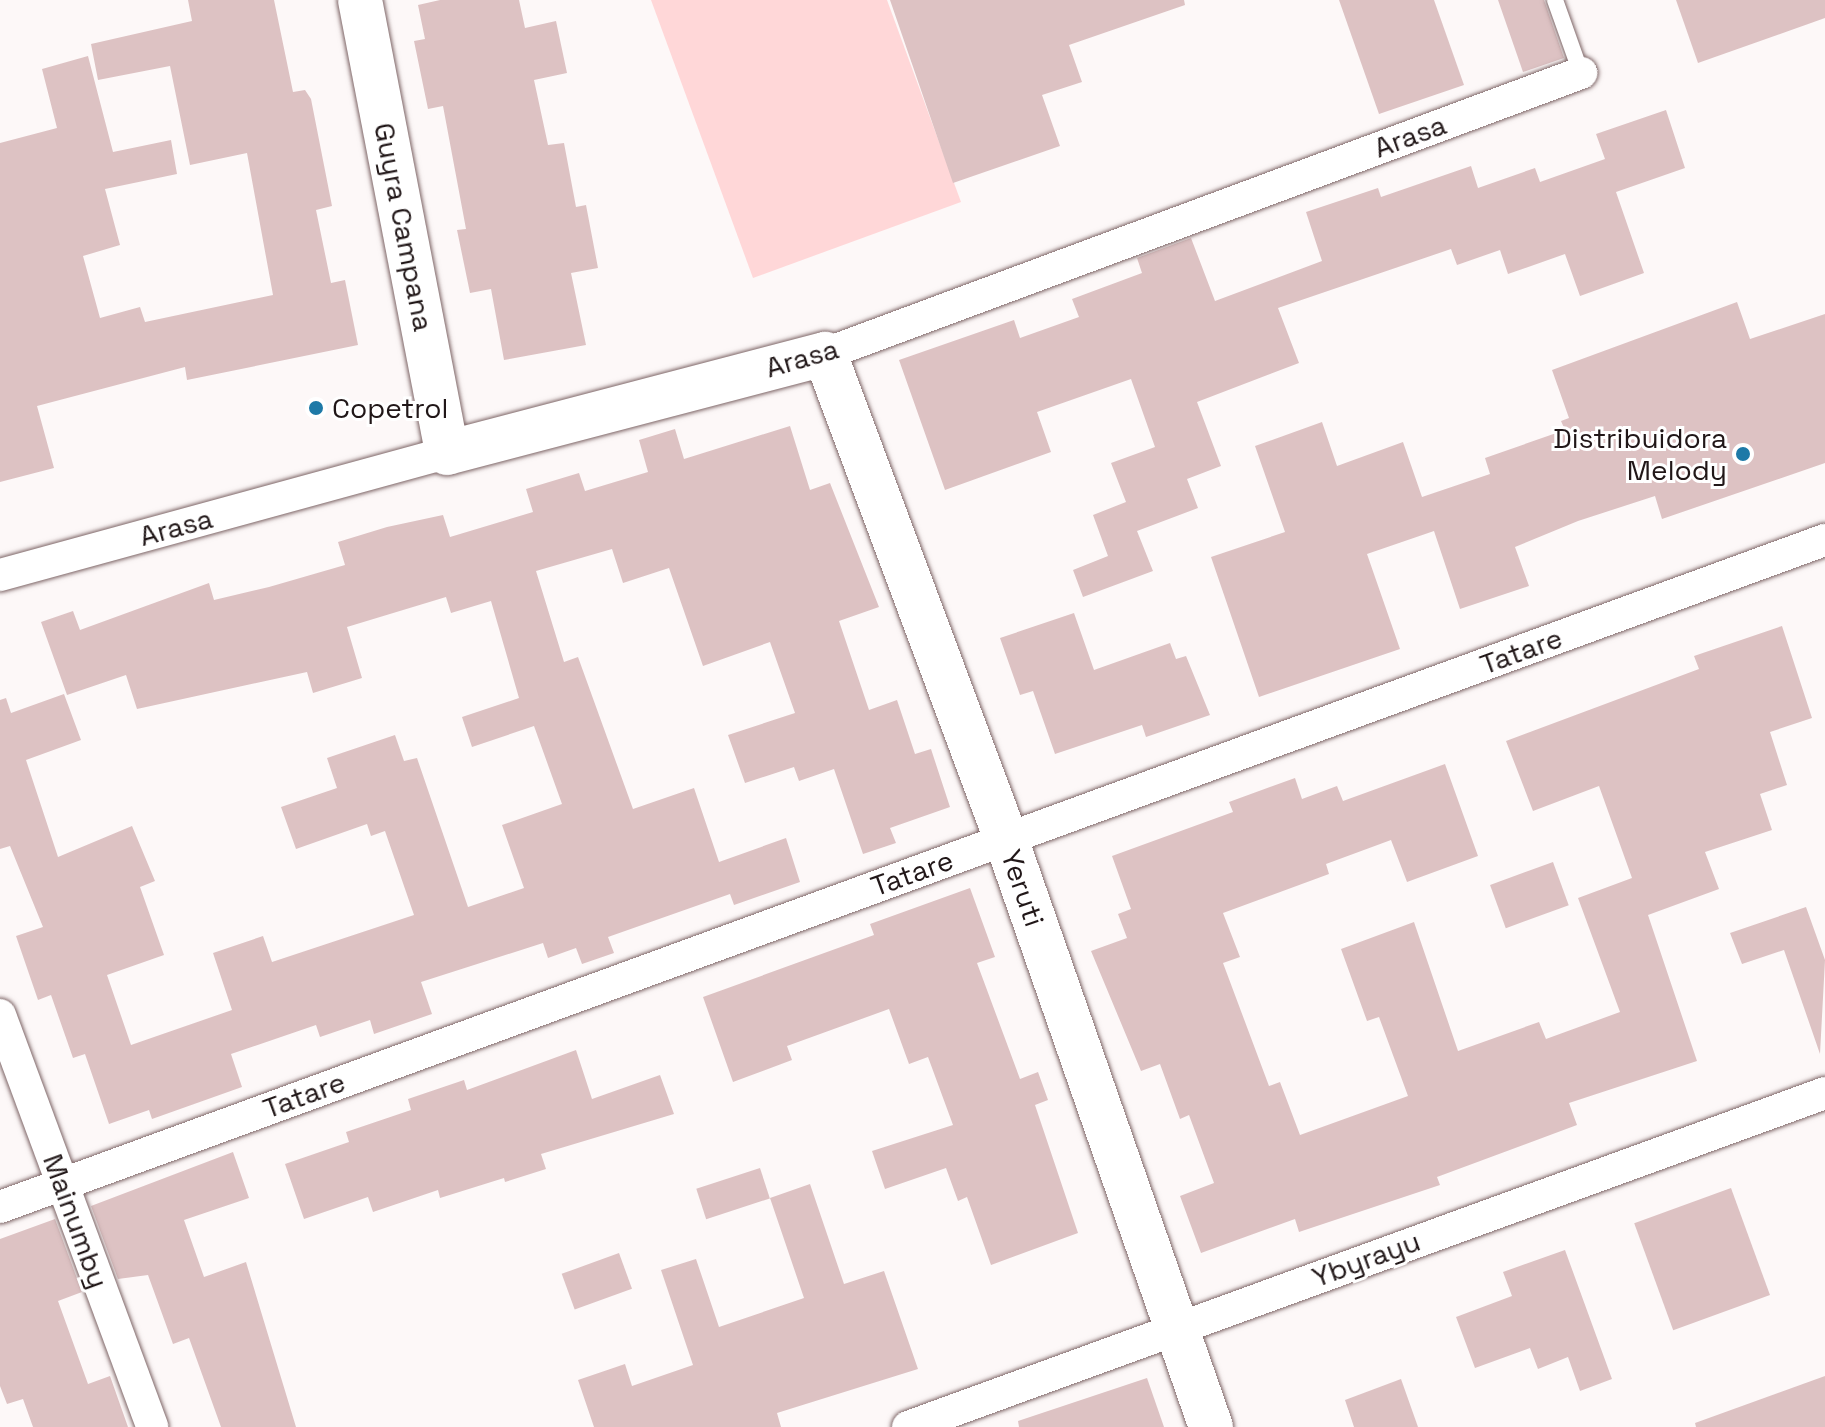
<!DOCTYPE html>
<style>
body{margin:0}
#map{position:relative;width:1825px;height:1427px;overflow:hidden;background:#fdf8f8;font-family:"Space Grotesk",sans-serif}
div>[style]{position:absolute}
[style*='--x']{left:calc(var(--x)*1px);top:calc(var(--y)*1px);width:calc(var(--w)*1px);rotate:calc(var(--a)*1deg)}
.green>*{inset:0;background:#ffd7d8}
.building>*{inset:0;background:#ddc2c3;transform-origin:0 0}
.roads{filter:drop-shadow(0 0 2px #7e6667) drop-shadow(0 0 2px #7e6667)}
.lane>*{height:16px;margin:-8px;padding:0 8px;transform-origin:8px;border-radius:8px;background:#fff}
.street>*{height:32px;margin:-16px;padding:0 16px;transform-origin:16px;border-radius:16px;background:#fff}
.secondary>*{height:44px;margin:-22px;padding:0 22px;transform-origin:22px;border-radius:22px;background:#fff}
.dots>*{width:22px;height:22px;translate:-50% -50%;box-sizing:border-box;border:4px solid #fff;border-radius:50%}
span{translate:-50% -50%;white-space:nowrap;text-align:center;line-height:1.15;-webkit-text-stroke:6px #fff;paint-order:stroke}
.street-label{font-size:28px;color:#211718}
.poi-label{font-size:28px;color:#211718}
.left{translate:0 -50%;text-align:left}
.right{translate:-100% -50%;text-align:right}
</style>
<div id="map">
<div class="green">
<i style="clip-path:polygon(651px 0,887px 0,961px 202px,753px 278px)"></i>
</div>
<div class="building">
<i style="clip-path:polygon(188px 0,274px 0,293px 92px,305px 90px,311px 99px,332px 206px,316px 210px,331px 283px,345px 280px,358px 345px,187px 380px,185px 367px,37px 406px,54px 468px,0 482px,0 143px,57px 128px,42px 69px,88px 56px,113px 152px,171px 140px,177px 174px,105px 189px,120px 245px,83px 256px,100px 318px,140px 307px,145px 322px,273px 295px,247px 153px,190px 165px,170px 66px,98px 80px,91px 44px,192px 21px)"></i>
<i style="clip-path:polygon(440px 0,519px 0,525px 28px,556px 21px,567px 73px,534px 80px,548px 145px,564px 143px,576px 207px,586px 205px,598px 268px,571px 273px,586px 345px,504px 360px,491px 289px,470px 293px,457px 230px,466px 229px,443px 106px,428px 109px,414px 41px,425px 39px,418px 5px)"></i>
<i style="clip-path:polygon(890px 0,1184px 0,1185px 5px,1069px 45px,1082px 82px,1042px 95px,1060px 146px,953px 183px)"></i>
<i style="clip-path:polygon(1339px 0,1434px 0,1464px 85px,1379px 114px)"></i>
<i style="clip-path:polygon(1498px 0,1544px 0,1564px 58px,1523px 72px)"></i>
<i style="clip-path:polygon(1676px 0,1825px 0,1825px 18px,1698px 63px)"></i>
<i style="clip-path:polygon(1666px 110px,1685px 168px,1616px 192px,1644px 273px,1580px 296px,1565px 254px,1508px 274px,1500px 250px,1457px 265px,1451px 249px,1278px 308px,1299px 363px,1197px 402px,1221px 466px,1187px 479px,1198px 508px,1137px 531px,1153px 571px,1083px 597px,1073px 570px,1108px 556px,1093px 515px,1126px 502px,1111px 463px,1155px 447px,1131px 379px,1037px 412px,1051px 452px,945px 490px,899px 360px,1014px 320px,1020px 338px,1079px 317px,1072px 299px,1142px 273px,1137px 258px,1191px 238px,1215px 301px,1322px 261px,1306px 212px,1378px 188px,1381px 197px,1471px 166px,1478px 188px,1535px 168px,1540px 182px,1605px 159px,1596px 134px)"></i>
<i style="clip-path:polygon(1737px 302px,1750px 339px,1825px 314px,1825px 463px,1662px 519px,1655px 496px,1578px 521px,1515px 547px,1529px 586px,1460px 609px,1434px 531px,1367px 554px,1400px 649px,1259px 697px,1211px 557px,1285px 532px,1255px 446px,1322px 422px,1337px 466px,1403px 442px,1422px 497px,1490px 474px,1485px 458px,1565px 430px,1561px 421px,1569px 418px,1552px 370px)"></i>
<i style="clip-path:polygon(790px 426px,810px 490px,830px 483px,879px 607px,839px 621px,869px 710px,897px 700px,915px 754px,931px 749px,950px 807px,890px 828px,896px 843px,863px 854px,834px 769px,799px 781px,794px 767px,745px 783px,728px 735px,795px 713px,770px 642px,703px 666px,669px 568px,623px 583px,612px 549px,536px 571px,564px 662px,578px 657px,633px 809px,694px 788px,719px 862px,786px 838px,800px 882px,734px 905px,730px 894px,608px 937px,614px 953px,582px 964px,576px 948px,548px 958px,543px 943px,421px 982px,432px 1014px,374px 1034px,370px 1020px,320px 1037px,316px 1025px,231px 1054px,242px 1087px,152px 1119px,149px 1110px,109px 1124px,85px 1054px,73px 1058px,51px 995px,38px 1000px,16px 936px,43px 927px,10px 846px,0 849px,0 700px,6px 698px,11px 713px,64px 694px,81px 740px,26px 760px,58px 857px,132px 826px,155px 881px,140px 887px,164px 955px,107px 975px,131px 1045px,232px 1010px,213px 953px,263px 936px,272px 962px,414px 915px,385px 831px,371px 836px,367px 824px,296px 849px,281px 807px,337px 788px,327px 758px,395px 735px,404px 761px,417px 758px,468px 907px,524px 888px,502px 825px,562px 804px,534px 726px,472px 747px,462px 717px,519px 698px,491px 601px,451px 613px,446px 597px,347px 627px,362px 678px,313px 693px,307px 672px,137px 709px,126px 675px,67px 695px,41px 622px,73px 611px,80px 630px,209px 583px,214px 600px,269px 587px,345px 565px,338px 542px,387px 527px,443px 515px,450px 537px,533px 512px,526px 489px,579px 473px,585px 491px,648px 472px,639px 440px,675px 429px,684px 459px)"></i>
<i style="clip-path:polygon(1074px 613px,1094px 670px,1170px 643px,1176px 659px,1186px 656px,1210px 715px,1146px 737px,1142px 725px,1055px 754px,1033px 691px,1020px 695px,1000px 638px)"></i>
<i style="clip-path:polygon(1782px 626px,1812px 718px,1770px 732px,1787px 785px,1760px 794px,1772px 830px,1705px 852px,1719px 889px,1648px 915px,1697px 1061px,1569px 1103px,1577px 1125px,1437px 1177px,1440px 1185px,1299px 1232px,1295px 1219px,1201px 1253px,1180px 1196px,1214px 1183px,1189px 1115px,1180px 1119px,1160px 1064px,1141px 1071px,1091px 951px,1127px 938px,1118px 914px,1131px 909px,1112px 856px,1233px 812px,1229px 802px,1295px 778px,1302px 799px,1337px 786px,1343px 801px,1445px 764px,1478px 856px,1407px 882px,1391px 840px,1326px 864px,1329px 874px,1223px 913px,1240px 957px,1223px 963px,1269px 1086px,1280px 1082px,1300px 1135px,1408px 1096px,1379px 1017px,1367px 1021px,1341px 949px,1414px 922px,1458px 1051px,1539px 1022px,1546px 1039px,1620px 1012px,1578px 898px,1632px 878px,1599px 786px,1533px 811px,1506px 741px,1699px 669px,1694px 656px)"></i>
<i style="left:1553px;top:862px;width:46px;height:67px;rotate:70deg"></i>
<i style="clip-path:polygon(970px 888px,995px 957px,977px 963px,1020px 1079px,1038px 1072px,1048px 1100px,1035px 1105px,1078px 1233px,991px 1265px,967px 1197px,958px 1201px,946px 1168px,885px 1189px,872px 1151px,953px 1125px,928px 1057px,909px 1064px,889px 1009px,787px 1046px,792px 1060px,733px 1082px,703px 997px,874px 935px,870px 924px)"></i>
<i style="clip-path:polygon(1806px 907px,1825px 960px,1820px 1054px,1784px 950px,1742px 964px,1730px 933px)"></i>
<i style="clip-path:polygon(576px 1050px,592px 1099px,660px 1075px,674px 1114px,541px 1154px,546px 1169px,505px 1182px,504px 1178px,440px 1198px,438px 1190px,373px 1212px,368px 1197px,304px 1219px,285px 1164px,349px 1142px,346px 1132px,411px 1110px,408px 1099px,464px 1080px,467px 1090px)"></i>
<i style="clip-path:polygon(233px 1152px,249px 1198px,184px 1220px,204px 1277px,246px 1262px,296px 1427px,221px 1427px,189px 1338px,173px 1344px,148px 1275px,118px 1279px,91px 1206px)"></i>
<i style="left:760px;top:1168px;width:32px;height:67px;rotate:72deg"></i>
<i style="clip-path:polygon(810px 1184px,844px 1284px,884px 1271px,918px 1369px,777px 1413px,781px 1427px,594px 1427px,578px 1380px,625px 1364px,632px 1386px,693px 1365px,661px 1270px,696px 1259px,719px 1327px,804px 1298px,770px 1198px)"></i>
<i style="left:1731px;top:1188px;width:114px;height:103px;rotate:70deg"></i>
<i style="clip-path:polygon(55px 1219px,82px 1292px,58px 1301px,88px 1384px,110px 1376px,128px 1427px,33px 1427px,23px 1399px,7px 1404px,0 1386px,0 1239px)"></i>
<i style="clip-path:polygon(1565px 1250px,1612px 1379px,1580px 1391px,1568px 1357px,1538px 1369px,1530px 1348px,1475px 1368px,1456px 1317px,1512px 1296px,1503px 1272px)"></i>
<i style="left:619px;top:1253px;width:38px;height:61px;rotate:70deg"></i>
<i style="clip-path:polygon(1825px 1376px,1825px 1427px,1696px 1427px,1695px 1423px)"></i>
<i style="clip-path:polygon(1147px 1378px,1164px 1427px,1019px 1427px,1018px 1421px)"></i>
<i style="clip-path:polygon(1401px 1379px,1418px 1427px,1354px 1427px,1345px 1400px)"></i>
</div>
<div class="roads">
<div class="lane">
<i style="--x:1555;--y:0;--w:77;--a:70.4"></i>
</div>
<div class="street">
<i style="--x:825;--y:354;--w:807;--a:-20.39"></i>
<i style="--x:0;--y:575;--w:463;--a:-15.3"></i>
<i style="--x:0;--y:1015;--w:439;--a:69.7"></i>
<i style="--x:0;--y:1207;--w:1943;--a:-20.08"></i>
<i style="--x:908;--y:1427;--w:976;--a:-20.01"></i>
</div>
<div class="secondary">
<i style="--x:360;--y:0;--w:461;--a:79.1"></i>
<i style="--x:447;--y:453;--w:391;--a:-14.7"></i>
<i style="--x:825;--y:354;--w:518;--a:69.53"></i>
<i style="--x:1006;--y:839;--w:623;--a:70.78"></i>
</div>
</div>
<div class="dots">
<i style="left:316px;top:408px;background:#1e79a7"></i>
<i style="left:1743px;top:454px;background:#1e79a7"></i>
</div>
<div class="street-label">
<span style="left:1410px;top:136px;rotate:-20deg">Arasa</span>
<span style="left:404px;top:227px;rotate:79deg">Guyra Campana</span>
<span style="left:802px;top:358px;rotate:-16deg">Arasa</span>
<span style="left:176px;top:527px;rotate:-15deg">Arasa</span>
<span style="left:1521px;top:651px;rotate:-20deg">Tatare</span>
<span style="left:912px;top:873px;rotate:-20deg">Tatare</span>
<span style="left:1023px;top:888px;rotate:71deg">Yeruti</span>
<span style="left:304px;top:1095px;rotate:-20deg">Tatare</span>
<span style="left:76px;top:1221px;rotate:70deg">Mainumby</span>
<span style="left:1366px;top:1259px;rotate:-20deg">Ybyrayu</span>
</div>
<div class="poi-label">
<span class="left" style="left:332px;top:408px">Copetrol</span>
<span class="right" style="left:1727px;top:454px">Distribuidora<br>Melody</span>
</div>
</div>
